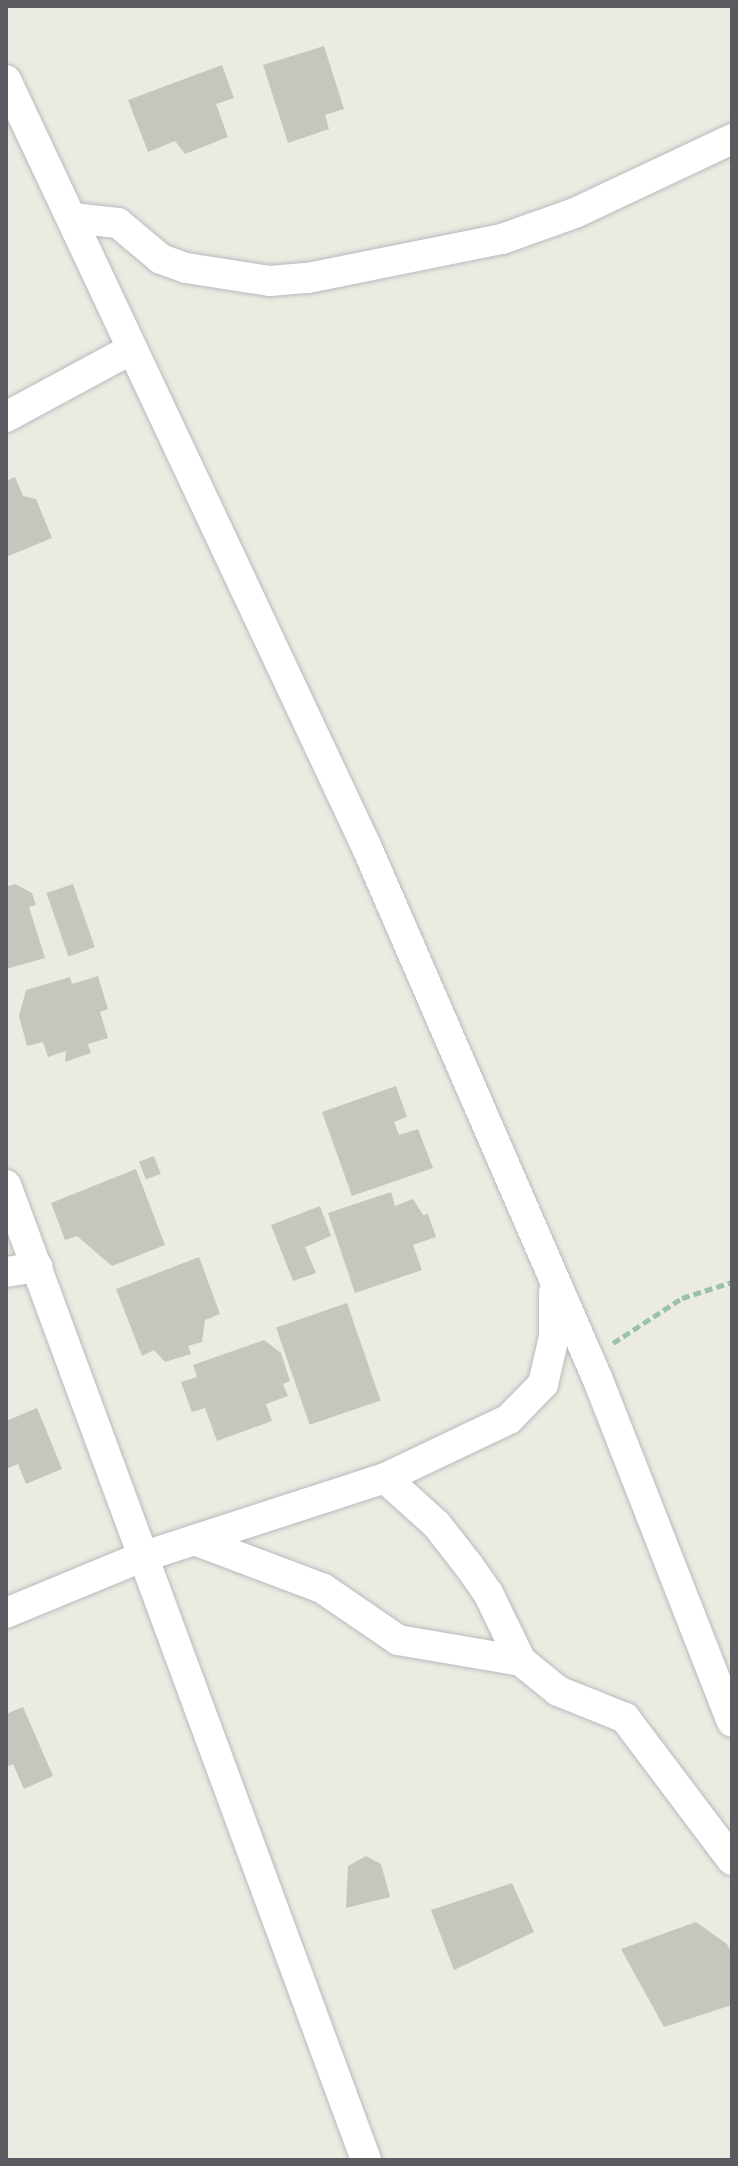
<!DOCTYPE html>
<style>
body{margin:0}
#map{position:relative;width:738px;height:2166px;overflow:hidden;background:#ebebe1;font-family:Roboto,sans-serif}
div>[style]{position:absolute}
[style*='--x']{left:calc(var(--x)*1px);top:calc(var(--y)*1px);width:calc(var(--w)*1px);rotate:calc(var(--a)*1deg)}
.building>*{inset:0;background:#c6c6bd;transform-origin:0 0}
.path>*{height:5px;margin-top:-2.5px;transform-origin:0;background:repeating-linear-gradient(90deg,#98c2ae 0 8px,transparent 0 12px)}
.roads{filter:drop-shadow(0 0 2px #b8b9bf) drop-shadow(0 0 2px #b8b9bf)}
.minor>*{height:30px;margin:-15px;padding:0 15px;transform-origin:15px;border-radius:15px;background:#fff}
span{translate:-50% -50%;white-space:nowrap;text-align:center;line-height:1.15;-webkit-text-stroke:6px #fff;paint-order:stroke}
.frame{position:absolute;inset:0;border:8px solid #595b61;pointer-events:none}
</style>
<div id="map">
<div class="building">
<i style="clip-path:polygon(324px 46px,344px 109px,325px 115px,329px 129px,288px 143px,263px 65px)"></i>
<i style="clip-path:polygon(222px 65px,234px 98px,216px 104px,228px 137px,185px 154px,175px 141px,148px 152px,128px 100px)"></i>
<i style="clip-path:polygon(15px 477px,23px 496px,36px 499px,52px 538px,6px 557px,6px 481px)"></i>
<i style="clip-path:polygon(15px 884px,32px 893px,36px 905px,29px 907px,45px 958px,6px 969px,6px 887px)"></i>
<i style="left:73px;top:884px;width:67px;height:28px;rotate:71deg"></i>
<i style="clip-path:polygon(98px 976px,108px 1009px,100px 1012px,108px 1038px,88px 1044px,91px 1053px,65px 1062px,66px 1051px,48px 1057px,43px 1042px,27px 1046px,19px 1016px,26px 990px,70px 977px,72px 984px)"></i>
<i style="clip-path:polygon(396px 1086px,407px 1117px,394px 1122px,399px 1135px,418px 1129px,433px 1168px,352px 1196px,322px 1112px)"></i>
<i style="left:154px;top:1156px;width:19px;height:16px;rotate:69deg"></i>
<i style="clip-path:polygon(136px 1169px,165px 1245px,112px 1266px,77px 1236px,65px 1240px,51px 1203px)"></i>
<i style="clip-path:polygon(391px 1192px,395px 1206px,413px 1199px,423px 1215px,428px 1214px,436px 1237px,413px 1245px,422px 1270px,355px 1293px,328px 1213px)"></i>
<i style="clip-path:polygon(320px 1206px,331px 1236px,305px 1247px,316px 1273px,293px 1281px,271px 1225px)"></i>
<i style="clip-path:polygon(199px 1257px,220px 1314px,205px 1320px,202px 1342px,188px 1346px,191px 1354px,165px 1362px,154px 1350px,142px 1356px,116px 1289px)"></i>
<i style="left:347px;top:1303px;width:103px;height:75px;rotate:71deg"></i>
<i style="clip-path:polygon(264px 1340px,281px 1353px,290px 1381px,283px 1384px,288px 1396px,266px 1404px,272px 1421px,217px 1441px,205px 1408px,192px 1412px,181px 1382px,197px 1377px,193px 1365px)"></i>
<i style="clip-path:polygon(37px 1408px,62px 1469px,26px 1484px,18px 1464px,6px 1469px,6px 1421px)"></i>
<i style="clip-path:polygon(23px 1707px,53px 1776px,24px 1789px,13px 1764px,6px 1767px,6px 1714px)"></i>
<i style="clip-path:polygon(366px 1856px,381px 1864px,390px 1897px,346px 1908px,348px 1866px)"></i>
<i style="clip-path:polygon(512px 1883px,534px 1932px,454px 1970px,431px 1910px)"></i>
<i style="clip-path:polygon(696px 1922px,727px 1944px,732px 1954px,732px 2005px,664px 2027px,621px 1949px)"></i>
</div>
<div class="path">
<i style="--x:613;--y:1343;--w:82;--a:-33.1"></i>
<i style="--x:682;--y:1298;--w:52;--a:-17.7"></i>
</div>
<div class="roads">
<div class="minor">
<i style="--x:6;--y:80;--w:849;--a:64.82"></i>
<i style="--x:367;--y:848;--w:580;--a:66.53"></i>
<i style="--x:598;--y:1380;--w:367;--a:68.6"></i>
<i style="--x:72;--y:218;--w:46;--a:6.2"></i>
<i style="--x:118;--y:223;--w:56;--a:39.9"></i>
<i style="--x:161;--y:259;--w:27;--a:20"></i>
<i style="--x:186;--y:268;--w:85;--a:8.8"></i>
<i style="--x:270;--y:281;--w:38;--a:-5"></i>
<i style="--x:308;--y:278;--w:198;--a:-11.4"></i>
<i style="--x:502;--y:239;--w:77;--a:-19.6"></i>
<i style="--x:575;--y:213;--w:174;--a:-25.2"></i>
<i style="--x:6;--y:417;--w:143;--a:-28.4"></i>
<i style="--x:6;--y:1185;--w:1039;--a:69.73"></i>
<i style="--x:6;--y:1272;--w:32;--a:-9"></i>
<i style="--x:385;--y:1478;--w:70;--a:42.1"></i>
<i style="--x:437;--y:1525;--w:52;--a:52"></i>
<i style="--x:469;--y:1566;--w:33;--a:55"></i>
<i style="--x:488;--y:1593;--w:76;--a:64.1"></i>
<i style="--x:521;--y:1661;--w:48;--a:39"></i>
<i style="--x:558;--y:1691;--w:72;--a:21.9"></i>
<i style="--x:625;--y:1718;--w:178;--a:53"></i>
<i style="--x:194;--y:1540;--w:137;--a:20.6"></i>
<i style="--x:322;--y:1588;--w:92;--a:34.4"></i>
<i style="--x:398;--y:1640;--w:125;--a:9.7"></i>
<i style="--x:6;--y:1613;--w:147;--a:-22.4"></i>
<i style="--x:142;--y:1557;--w:256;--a:-18"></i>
<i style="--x:385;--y:1478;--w:137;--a:-25.4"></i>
<i style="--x:509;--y:1419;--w:49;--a:-45.8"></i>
<i style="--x:543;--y:1384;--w:48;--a:-76.8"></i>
<i style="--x:554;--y:1337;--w:45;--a:-90"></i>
</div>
</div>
<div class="frame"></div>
</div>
